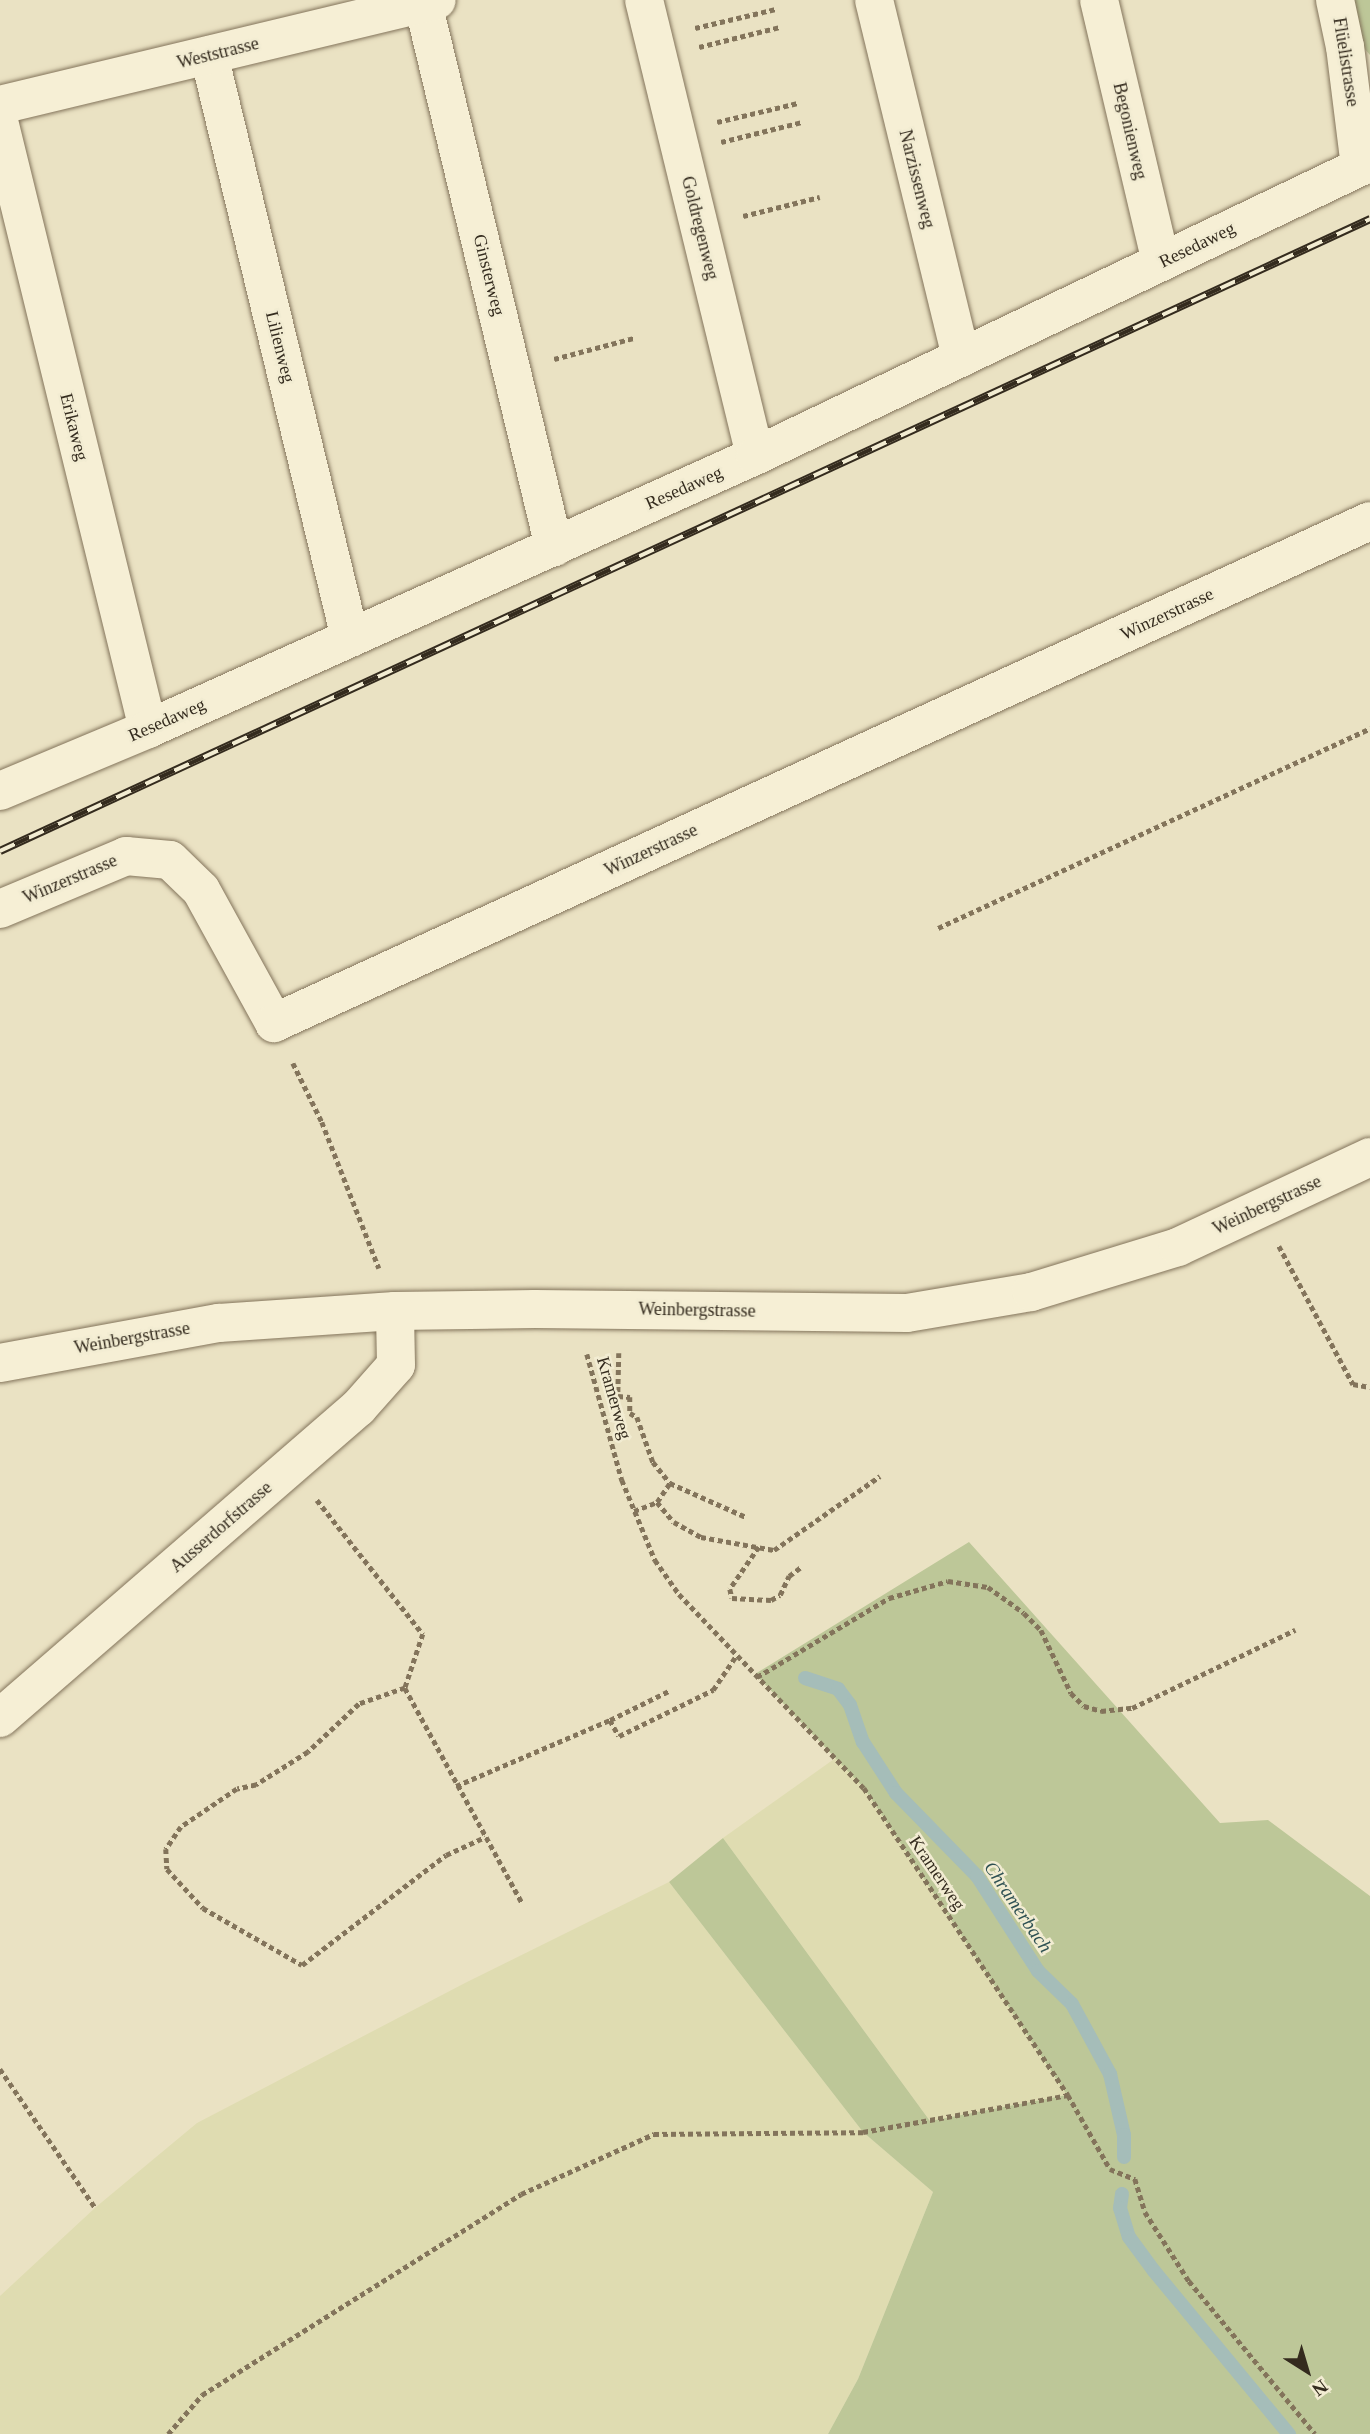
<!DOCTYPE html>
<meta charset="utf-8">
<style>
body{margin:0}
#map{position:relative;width:1370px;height:2434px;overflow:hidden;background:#eae2c3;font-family:"Times New Roman",serif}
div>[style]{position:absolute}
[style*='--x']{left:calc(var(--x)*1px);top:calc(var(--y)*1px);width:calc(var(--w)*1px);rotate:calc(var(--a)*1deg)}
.farmland>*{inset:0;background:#dfdcb1}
.green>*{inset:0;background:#bdc798}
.stream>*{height:14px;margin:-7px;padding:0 7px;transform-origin:7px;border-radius:7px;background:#a5bdb9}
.path>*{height:4.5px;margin-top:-2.25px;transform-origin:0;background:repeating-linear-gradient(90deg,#83745b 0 5px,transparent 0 8.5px)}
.roads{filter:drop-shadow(0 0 2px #83745b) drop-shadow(0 0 2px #83745b)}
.minor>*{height:38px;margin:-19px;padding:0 19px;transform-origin:19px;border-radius:19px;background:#f6efd5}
.rail>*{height:8px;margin-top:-4px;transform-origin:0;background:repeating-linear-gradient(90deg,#f2ecd2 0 16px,#342b1e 0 32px);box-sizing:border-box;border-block:2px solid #342b1e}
span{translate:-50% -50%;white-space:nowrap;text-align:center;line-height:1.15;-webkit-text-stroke:5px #f2ecd2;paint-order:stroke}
.street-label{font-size:18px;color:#342b1e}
.water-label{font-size:19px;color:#2f5153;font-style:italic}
.north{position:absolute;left:1272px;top:2336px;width:70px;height:70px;-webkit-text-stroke:5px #f2ecd2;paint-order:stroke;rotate:143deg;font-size:19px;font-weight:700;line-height:28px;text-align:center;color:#342b1e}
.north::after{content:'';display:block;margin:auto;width:24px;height:32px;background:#342b1e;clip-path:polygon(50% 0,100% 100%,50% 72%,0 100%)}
</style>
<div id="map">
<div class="farmland">
<i style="clip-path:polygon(837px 1757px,864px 1788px,1068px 2095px,930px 2121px,723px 1838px)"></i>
<i style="clip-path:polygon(669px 1882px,863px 2132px,933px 2192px,858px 2379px,828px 2434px,0 2434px,0 2296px,96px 2207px,197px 2123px,465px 1983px)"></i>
</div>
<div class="green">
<i style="clip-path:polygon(1347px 0,1370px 0,1370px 55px,1356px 39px)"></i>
<i style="clip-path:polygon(969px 1542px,1220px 1823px,1268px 1820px,1370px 1896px,1370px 2434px,828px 2434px,858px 2379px,933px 2192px,863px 2132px,669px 1882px,723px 1838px,930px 2121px,1067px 2095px,864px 1788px,755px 1674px)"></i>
</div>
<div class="stream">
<i style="--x:805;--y:1678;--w:35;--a:18"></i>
<i style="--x:838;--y:1689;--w:20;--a:53"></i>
<i style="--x:850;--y:1705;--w:39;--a:71"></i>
<i style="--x:863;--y:1742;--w:61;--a:57.1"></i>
<i style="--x:896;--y:1793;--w:116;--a:45.7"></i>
<i style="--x:977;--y:1876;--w:113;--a:57.3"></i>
<i style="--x:1038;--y:1971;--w:47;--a:44.1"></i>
<i style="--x:1072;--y:2004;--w:80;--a:61.5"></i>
<i style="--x:1110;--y:2074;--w:63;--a:77.1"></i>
<i style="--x:1124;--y:2135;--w:22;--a:90"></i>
<i style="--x:1122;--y:2194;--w:14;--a:98"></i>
<i style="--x:1120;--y:2208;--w:30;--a:73"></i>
<i style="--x:1129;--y:2237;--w:42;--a:53.7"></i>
<i style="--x:1154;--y:2271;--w:212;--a:50.4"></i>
</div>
<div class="path">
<i style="--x:695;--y:28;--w:83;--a:-13.2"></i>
<i style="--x:699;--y:47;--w:83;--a:-13.9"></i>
<i style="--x:717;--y:122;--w:83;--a:-13.2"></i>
<i style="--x:721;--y:142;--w:83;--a:-13.9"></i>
<i style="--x:743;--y:216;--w:79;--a:-13.9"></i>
<i style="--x:554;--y:359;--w:83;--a:-14.7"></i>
<i style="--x:938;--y:928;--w:476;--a:-24.8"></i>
<i style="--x:293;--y:1063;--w:66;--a:63.8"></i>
<i style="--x:322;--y:1122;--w:157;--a:68.7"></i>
<i style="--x:1279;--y:1246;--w:157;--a:61.8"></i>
<i style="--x:1353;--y:1384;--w:17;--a:10"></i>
<i style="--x:619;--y:1353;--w:43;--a:91.3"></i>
<i style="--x:618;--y:1396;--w:12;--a:5"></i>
<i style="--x:630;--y:1397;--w:16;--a:90"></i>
<i style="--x:630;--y:1413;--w:8;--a:30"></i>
<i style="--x:637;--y:1417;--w:48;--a:70.4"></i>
<i style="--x:653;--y:1462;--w:27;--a:51"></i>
<i style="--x:587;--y:1354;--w:131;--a:74.5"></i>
<i style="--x:622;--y:1480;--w:87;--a:67.6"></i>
<i style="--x:655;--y:1560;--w:42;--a:54.8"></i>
<i style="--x:679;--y:1594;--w:268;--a:46.4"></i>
<i style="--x:864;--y:1788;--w:369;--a:56.4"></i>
<i style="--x:1068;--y:2095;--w:85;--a:60.4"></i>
<i style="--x:1110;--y:2169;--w:27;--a:22"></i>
<i style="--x:1135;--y:2179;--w:34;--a:73"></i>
<i style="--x:1145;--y:2212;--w:82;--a:57.5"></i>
<i style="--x:1189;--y:2281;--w:198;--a:50.5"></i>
<i style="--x:317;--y:1500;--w:171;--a:51.7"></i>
<i style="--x:423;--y:1634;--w:57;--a:108.4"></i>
<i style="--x:405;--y:1688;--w:49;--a:160.8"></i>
<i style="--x:359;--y:1704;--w:70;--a:136.7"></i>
<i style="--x:308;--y:1752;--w:62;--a:147.6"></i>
<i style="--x:256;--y:1785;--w:19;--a:168"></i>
<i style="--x:237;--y:1789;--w:68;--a:145.8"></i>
<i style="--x:181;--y:1827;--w:27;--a:124"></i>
<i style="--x:166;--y:1849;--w:20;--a:87"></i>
<i style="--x:167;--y:1869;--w:53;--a:47.3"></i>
<i style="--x:203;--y:1908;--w:114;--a:29.9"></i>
<i style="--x:302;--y:1965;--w:181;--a:-37.4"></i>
<i style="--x:446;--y:1855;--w:43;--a:-24.8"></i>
<i style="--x:657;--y:1502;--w:26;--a:50"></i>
<i style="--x:674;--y:1522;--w:31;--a:29"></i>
<i style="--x:701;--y:1537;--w:74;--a:10.1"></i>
<i style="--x:774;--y:1550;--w:129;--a:-34.9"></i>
<i style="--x:634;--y:1511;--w:25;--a:-21"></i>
<i style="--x:657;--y:1502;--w:23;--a:-56"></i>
<i style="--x:670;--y:1483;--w:83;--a:24.1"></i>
<i style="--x:759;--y:1547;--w:51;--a:124.6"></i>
<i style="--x:730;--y:1589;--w:9;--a:77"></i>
<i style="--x:732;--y:1598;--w:39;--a:3"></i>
<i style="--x:771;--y:1600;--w:10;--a:-29"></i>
<i style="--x:780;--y:1595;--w:21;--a:-65"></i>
<i style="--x:789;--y:1576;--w:15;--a:-37"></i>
<i style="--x:757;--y:1677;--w:154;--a:-30.9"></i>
<i style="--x:889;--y:1598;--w:61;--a:-16.1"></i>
<i style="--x:948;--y:1581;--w:40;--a:8.5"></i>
<i style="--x:988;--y:1587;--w:44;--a:35.8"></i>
<i style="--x:1024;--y:1613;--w:24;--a:45"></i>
<i style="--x:1041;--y:1630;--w:70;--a:64.5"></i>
<i style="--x:1071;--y:1693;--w:18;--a:45"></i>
<i style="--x:1084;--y:1706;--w:18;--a:16"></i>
<i style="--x:1101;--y:1711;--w:31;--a:-6"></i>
<i style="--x:1132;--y:1708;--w:181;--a:-25.6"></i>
<i style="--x:405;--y:1688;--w:245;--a:61.4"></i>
<i style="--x:610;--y:1720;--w:18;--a:61"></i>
<i style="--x:619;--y:1736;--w:105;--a:-26.1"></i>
<i style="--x:713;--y:1690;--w:41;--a:-55.9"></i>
<i style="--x:456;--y:1786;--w:168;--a:-23.2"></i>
<i style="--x:610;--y:1720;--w:66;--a:-26.2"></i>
<i style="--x:0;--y:2069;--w:168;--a:55.5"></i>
<i style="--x:168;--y:2434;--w:52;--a:-48.9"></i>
<i style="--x:202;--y:2395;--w:377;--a:-32.2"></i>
<i style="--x:521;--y:2194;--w:146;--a:-24.3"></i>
<i style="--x:654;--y:2134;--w:209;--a:-0.5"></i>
<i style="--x:863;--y:2132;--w:208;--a:-10.2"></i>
</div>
<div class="roads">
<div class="minor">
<i style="--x:644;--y:0;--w:469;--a:76.3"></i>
<i style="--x:874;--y:0;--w:368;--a:76.3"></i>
<i style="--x:1099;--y:0;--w:269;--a:76.7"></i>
<i style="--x:423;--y:3;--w:560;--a:76.46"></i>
<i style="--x:209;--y:55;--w:600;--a:76.4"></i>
<i style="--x:0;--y:105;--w:449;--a:-13.5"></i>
<i style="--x:0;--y:125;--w:622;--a:76.23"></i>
<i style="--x:0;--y:791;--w:160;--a:-22.7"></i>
<i style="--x:148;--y:729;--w:666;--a:-24.22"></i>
<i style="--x:755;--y:456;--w:670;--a:-25.53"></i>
<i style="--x:1360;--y:167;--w:121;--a:-97.1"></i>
<i style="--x:1345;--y:47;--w:48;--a:-102"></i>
<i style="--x:0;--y:909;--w:137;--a:-22.8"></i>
<i style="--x:126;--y:856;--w:44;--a:5.2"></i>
<i style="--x:170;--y:860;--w:43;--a:44.1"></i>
<i style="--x:201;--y:890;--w:152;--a:61.2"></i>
<i style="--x:274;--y:1023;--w:1205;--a:-24.61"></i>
<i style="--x:0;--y:1363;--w:223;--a:-10.4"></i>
<i style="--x:219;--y:1323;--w:176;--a:-3.9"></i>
<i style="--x:395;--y:1311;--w:140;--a:-0.8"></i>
<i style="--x:535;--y:1309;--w:372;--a:0.6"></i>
<i style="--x:907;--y:1313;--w:126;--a:-9.6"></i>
<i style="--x:1031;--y:1292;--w:154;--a:-17"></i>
<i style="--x:1178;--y:1247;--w:212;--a:-25.1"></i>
<i style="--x:0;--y:1718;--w:474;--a:-40.9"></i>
<i style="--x:358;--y:1408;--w:57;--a:-48.5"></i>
<i style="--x:396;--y:1365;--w:54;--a:-91.1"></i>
</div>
</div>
<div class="rail">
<i style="--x:0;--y:851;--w:1509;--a:-24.76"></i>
</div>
<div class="street-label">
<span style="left:218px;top:53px;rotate:-14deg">Weststrasse</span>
<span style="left:1346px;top:62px;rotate:81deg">Flüelistrasse</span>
<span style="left:1130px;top:131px;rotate:77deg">Begonienweg</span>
<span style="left:917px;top:179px;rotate:76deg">Narzissenweg</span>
<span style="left:700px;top:228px;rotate:76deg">Goldregenweg</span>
<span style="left:1197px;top:245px;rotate:-26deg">Resedaweg</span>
<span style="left:489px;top:275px;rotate:76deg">Ginsterweg</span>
<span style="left:280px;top:347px;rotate:76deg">Lilienweg</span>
<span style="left:74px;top:427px;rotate:76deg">Erikaweg</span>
<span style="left:684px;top:488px;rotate:-24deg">Resedaweg</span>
<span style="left:1167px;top:614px;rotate:-25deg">Winzerstrasse</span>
<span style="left:167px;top:720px;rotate:-24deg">Resedaweg</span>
<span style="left:651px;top:850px;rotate:-25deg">Winzerstrasse</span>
<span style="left:70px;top:879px;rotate:-23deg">Winzerstrasse</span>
<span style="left:1267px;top:1205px;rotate:-25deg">Weinbergstrasse</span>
<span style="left:697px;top:1310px;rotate:1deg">Weinbergstrasse</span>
<span style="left:132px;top:1338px;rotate:-10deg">Weinbergstrasse</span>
<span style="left:614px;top:1398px;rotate:74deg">Kramerweg</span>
<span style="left:221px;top:1527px;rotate:-41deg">Ausserdorfstrasse</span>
<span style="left:937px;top:1873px;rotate:56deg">Kramerweg</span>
</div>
<div class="water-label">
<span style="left:1018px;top:1907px;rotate:56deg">Chramerbach</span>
</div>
<div class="north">N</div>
</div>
